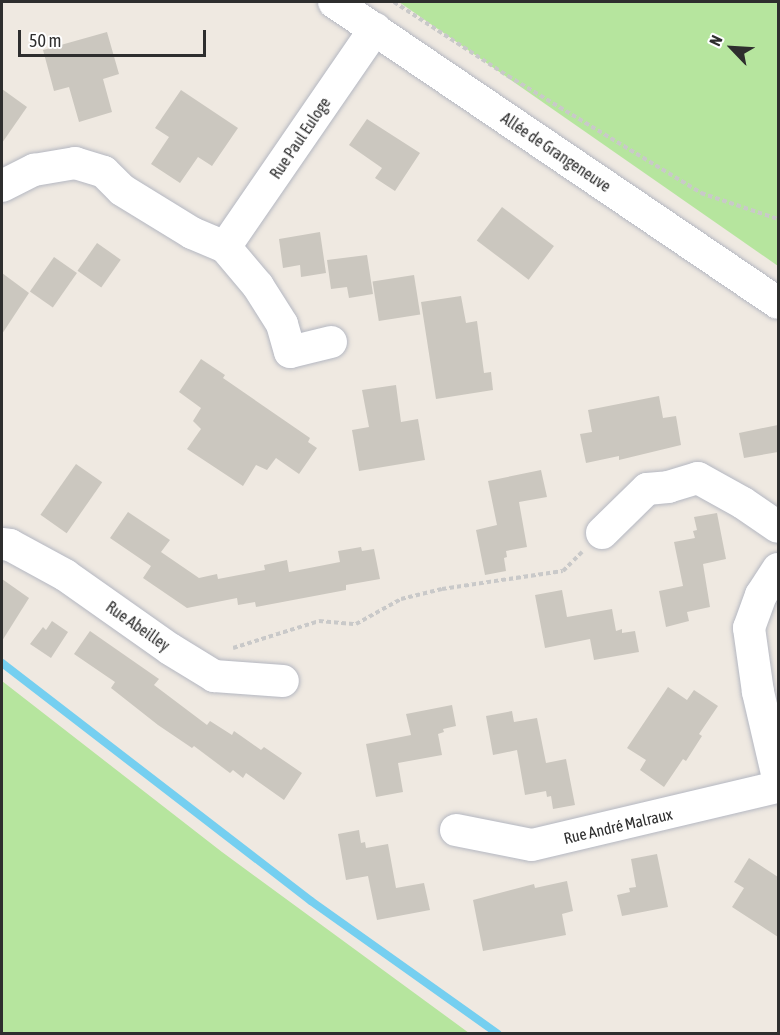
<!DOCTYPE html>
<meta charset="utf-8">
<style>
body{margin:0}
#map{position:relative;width:780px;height:1035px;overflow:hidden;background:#efe9e1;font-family:"Asap Condensed",sans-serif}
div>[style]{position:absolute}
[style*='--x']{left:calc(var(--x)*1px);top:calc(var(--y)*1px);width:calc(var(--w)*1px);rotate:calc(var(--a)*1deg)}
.green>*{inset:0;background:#b6e59e}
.stream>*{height:8px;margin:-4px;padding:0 4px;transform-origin:4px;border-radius:4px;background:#75cff0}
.building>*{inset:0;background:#cbc7bf;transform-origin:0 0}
.path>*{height:4px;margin-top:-2px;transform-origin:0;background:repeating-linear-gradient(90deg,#c9c9c9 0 4.5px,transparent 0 7.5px)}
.roads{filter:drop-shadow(0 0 2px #b4b7c1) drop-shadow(0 0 2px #b4b7c1)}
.minor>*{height:32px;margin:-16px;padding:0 16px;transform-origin:16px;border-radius:16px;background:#fff}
span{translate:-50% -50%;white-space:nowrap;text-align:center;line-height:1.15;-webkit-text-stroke:6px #fff;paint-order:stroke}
.street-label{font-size:16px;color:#2e2e2e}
.frame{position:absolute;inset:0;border:3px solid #2e2e2e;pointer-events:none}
.north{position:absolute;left:702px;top:18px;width:60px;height:60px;-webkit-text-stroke:4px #fff;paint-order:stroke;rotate:295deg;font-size:16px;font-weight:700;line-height:24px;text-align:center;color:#2e2e2e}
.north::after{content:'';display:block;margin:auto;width:21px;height:27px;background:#2e2e2e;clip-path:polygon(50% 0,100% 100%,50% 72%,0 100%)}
.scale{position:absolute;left:18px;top:30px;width:188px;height:27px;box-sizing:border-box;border:3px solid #2e2e2e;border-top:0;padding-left:8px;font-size:18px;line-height:21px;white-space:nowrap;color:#2e2e2e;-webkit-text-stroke:4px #fff;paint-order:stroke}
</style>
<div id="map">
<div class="green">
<i style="clip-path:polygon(399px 2px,778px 2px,778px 266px)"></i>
<i style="clip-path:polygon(2px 681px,222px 852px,469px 1033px,2px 1033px)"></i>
</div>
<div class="stream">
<i style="--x:2;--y:663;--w:390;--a:37.6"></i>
<i style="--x:311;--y:901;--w:229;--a:35.4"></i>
</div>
<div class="building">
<i style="clip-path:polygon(107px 32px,119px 74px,103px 79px,112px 112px,79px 122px,69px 87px,54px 91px,43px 50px)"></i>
<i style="clip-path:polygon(2px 89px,27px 107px,2px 143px)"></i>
<i style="clip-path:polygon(181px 90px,238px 128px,212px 166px,198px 157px,180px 183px,151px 164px,169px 137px,155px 128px)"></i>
<i style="clip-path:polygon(367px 119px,420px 153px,395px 191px,375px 178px,382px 168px,349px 145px)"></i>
<i style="left:502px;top:207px;width:65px;height:42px;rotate:37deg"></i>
<i style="clip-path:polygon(320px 232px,326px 273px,301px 277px,300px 265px,283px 268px,279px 239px)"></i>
<i style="left:97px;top:243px;width:29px;height:34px;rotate:35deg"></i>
<i style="clip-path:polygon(367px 255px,373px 294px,349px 298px,347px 287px,331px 289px,327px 260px)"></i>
<i style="left:54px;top:257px;width:28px;height:42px;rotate:35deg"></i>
<i style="clip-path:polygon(2px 273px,29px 293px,2px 334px)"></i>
<i style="left:414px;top:275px;width:40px;height:42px;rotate:81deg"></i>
<i style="clip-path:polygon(461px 296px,466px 323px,477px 321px,484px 373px,491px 372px,493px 390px,436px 399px,421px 302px)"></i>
<i style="clip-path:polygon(201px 359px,225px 375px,223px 378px,310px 438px,308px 442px,317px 448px,299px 474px,276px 458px,267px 470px,256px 465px,243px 486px,187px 449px,201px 429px,193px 421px,201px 408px,179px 392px)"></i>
<i style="clip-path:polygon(396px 385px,401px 422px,418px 419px,425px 460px,359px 471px,352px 430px,369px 427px,362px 390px)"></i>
<i style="clip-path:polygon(659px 396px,663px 418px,676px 416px,681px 445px,619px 460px,619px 456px,586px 463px,580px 434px,592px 432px,588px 410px)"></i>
<i style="clip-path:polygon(778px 425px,778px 452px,744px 458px,739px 433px)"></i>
<i style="left:76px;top:464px;width:32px;height:62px;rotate:35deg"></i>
<i style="clip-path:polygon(541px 470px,547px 497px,519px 502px,527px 547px,506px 551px,507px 557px,504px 558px,506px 571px,485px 575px,476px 530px,497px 525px,488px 481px)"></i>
<i style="clip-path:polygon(128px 512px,170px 540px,161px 552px,199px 578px,217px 574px,218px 579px,265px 570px,264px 565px,287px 560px,289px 572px,340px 562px,338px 551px,361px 547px,362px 551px,374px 549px,380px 579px,346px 585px,346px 590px,256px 607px,255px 602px,238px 605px,237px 598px,187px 608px,143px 578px,151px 566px,110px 538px)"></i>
<i style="clip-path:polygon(717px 513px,726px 559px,703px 564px,710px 607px,687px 612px,689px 621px,666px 627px,659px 591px,683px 586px,674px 542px,695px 538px,693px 531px,697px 530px,694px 517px)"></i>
<i style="clip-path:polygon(2px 579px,29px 598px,2px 641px)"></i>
<i style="clip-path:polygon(562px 590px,567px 617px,612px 609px,616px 631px,622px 629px,622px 633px,635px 631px,639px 652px,594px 660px,590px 639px,545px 648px,535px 595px)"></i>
<i style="clip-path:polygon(52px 621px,68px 632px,51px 658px,30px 644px,43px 627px,46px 630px)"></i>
<i style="clip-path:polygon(90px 631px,159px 679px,154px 685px,207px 725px,210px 721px,232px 735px,234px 731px,261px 750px,264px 747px,302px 773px,284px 800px,246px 773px,243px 778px,233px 770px,230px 773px,194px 746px,192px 748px,158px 725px,111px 688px,115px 682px,74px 654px)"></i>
<i style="clip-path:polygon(668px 687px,687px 700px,694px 690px,718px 706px,699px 734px,702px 736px,686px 761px,683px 759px,664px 787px,640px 770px,646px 760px,627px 748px)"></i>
<i style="clip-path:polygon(452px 705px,456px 726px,443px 729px,444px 732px,438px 734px,442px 755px,398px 763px,403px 792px,376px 797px,366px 744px,411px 735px,406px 714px)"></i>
<i style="clip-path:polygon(512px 711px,514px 722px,537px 718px,546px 763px,566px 759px,575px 805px,553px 809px,551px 796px,547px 797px,546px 791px,525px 795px,517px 750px,493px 755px,486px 716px)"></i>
<i style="clip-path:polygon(359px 830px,361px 843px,365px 842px,366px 848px,388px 844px,396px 888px,424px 883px,430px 910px,377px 920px,368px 876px,346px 880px,338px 834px)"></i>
<i style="clip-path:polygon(657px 854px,668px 907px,622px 916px,617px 895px,630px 892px,629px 888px,636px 887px,631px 859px)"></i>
<i style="clip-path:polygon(749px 858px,778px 877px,778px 937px,732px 907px,744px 888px,734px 882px)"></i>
<i style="clip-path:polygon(567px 881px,573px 911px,562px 914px,566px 935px,483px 951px,473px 900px,534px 884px,535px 888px)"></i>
</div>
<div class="path">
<i style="--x:394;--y:2;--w:136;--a:33"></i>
<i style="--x:508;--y:76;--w:226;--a:31.2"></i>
<i style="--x:701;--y:193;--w:81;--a:18.7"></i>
<i style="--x:233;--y:648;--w:90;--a:-17.4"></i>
<i style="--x:319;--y:621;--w:37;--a:5"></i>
<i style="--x:356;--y:624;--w:51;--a:-29.1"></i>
<i style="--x:401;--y:599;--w:42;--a:-13.7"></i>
<i style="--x:442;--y:589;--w:122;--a:-8.5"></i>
<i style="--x:563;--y:571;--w:27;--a:-45"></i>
</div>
<div class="roads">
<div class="minor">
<i style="--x:334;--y:2;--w:536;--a:34.13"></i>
<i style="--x:2;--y:186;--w:36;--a:-27"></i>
<i style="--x:34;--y:170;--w:42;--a:-9.7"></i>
<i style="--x:75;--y:163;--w:30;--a:17"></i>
<i style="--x:104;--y:172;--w:25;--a:45"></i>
<i style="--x:122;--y:190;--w:82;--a:31.6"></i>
<i style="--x:192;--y:233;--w:36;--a:23"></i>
<i style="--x:331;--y:342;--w:42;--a:166.3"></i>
<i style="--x:290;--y:352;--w:29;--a:-106"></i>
<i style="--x:282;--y:324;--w:45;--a:-122.3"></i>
<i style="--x:258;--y:286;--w:51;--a:-130.2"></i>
<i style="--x:225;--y:247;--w:265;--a:-55.5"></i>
<i style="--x:602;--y:533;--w:63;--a:-44.4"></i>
<i style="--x:647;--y:489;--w:21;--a:-5"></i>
<i style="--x:668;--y:487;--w:31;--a:-17"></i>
<i style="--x:698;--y:478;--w:51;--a:29.1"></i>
<i style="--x:743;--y:503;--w:42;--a:34.4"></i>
<i style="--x:2;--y:544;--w:8;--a:7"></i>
<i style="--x:10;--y:545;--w:63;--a:28.6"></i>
<i style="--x:65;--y:575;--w:128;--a:35.2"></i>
<i style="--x:170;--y:649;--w:52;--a:31.5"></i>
<i style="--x:214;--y:676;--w:69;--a:4.1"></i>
<i style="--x:778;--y:569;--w:31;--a:123"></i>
<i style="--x:761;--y:595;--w:35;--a:110"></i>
<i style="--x:749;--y:628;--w:65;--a:82"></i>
<i style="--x:758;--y:692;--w:88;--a:76.9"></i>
<i style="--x:456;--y:830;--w:77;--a:11.2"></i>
<i style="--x:532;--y:845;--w:253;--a:-13.3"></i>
</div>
</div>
<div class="street-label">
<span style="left:300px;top:138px;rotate:-56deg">Rue Paul Euloge</span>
<span style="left:556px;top:152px;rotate:34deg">Allée de Grangeneuve</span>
<span style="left:138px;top:626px;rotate:35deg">Rue Abeilley</span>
<span style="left:618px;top:826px;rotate:-13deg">Rue André Malraux</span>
</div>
<div class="frame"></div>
<div class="north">N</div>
<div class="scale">50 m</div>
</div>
